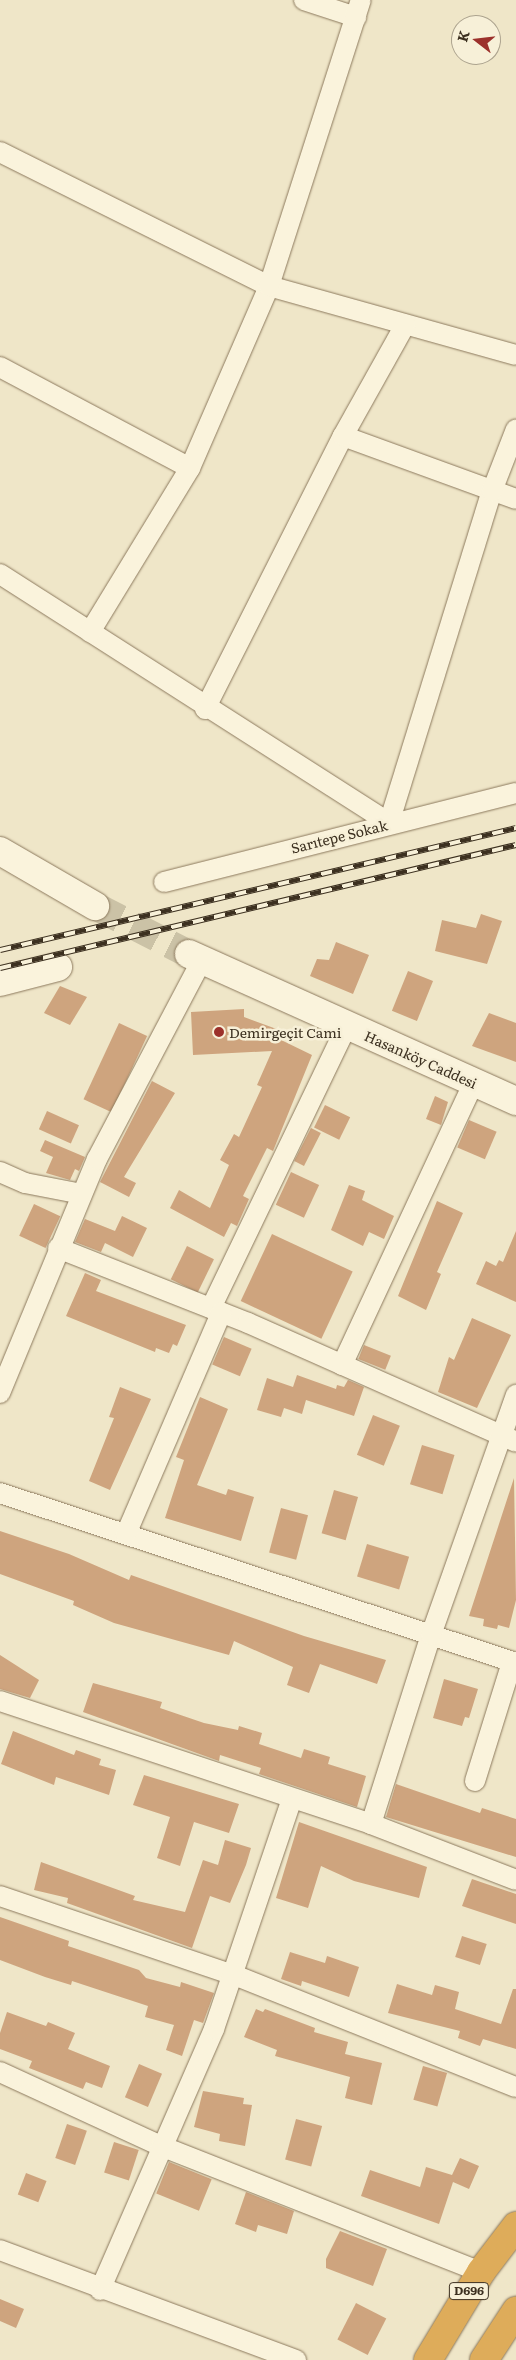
<!DOCTYPE html>
<meta charset="utf-8">
<style>
body{margin:0}
#map{position:relative;width:516px;height:2360px;overflow:hidden;background:#efe6c8;font-family:Literata,serif}
div>[style]{position:absolute}
[style*='--x']{left:calc(var(--x)*1px);top:calc(var(--y)*1px);width:calc(var(--w)*1px);rotate:calc(var(--a)*1deg)}
.building>*{inset:0;background:#cea47e;transform-origin:0 0}
.secondary-tunnel>*{height:28px;margin-top:-14px;transform-origin:0;background:repeating-linear-gradient(90deg,#cbc2a6 0 28px,transparent 0 42px)}
.roads{filter:drop-shadow(0 0 1px #8c795d) drop-shadow(0 0 1px #8c795d)}
.street>*{height:20px;margin:-10px;padding:0 10px;transform-origin:10px;border-radius:10px;background:#faf3dc}
.secondary>*{height:28px;margin:-14px;padding:0 14px;transform-origin:14px;border-radius:14px;background:#faf3dc}
.highway>*{height:28px;margin:-14px;padding:0 14px;transform-origin:14px;border-radius:14px;background:#deac5a}
.rail>*{height:5.5px;margin-top:-2.75px;transform-origin:0;background:repeating-linear-gradient(90deg,#f7f0d8 0 11px,#3c3020 0 22px);box-sizing:border-box;border-block:1px solid #3c3020}
.dots>*{width:14px;height:14px;translate:-50% -50%;box-sizing:border-box;border:2px solid #f7f0d8;border-radius:50%}
span{translate:-50% -50%;white-space:nowrap;text-align:center;line-height:1.15;-webkit-text-stroke:5px #f7f0d8;paint-order:stroke}
.shield-label span{padding:1px 4px;background:#f7f0d8;border:1px solid;border-radius:4px;-webkit-text-stroke-width:0}
.shield-label{font-size:12px;color:#3c3020;font-weight:700}
.street-label{font-size:14px;color:#3c3020}
.poi-label{font-size:14px;color:#3c3020}
.left{translate:0 -50%;text-align:left}
.north{position:absolute;left:451px;top:15px;width:50px;height:50px;box-sizing:border-box;background:#f7f0d8;border:1px solid #aca38e;border-radius:50%;rotate:286deg;font-size:14px;font-weight:700;line-height:20px;text-align:center;color:#3c3020}
.north::after{content:'';display:block;margin:auto;width:18px;height:22px;background:#9c312b;clip-path:polygon(50% 0,100% 100%,50% 72%,0 100%)}
</style>
<div id="map">
<div class="building">
<i style="clip-path:polygon(481px 914px,502px 921px,487px 964px,435px 951px,442px 920px,476px 928px)"></i>
<i style="clip-path:polygon(336px 942px,369px 955px,353px 994px,310px 976px,317px 959px,329px 960px)"></i>
<i style="left:408px;top:971px;width:27px;height:43px;rotate:22deg"></i>
<i style="clip-path:polygon(60px 986px,87px 997px,70px 1025px,44px 1013px)"></i>
<i style="clip-path:polygon(244px 1009px,244px 1017px,282px 1031px,279px 1039px,312px 1055px,273px 1151px,267px 1148px,243px 1196px,249px 1199px,237px 1226px,231px 1223px,224px 1237px,170px 1208px,179px 1190px,210px 1208px,229px 1165px,220px 1160px,234px 1134px,239px 1137px,262px 1087px,257px 1085px,272px 1051px,193px 1055px,191px 1012px)"></i>
<i style="clip-path:polygon(489px 1013px,516px 1023px,516px 1062px,472px 1046px)"></i>
<i style="left:119px;top:1023px;width:31px;height:84px;rotate:25deg"></i>
<i style="clip-path:polygon(152px 1081px,175px 1093px,124px 1177px,136px 1183px,129px 1197px,100px 1182px)"></i>
<i style="clip-path:polygon(435px 1096px,448px 1102px,441px 1125px,426px 1119px)"></i>
<i style="left:325px;top:1105px;width:28px;height:25px;rotate:26deg"></i>
<i style="left:47px;top:1111px;width:35px;height:20px;rotate:24deg"></i>
<i style="left:469px;top:1120px;width:30px;height:30px;rotate:23deg"></i>
<i style="left:311px;top:1128px;width:11px;height:37px;rotate:27deg"></i>
<i style="clip-path:polygon(45px 1140px,85px 1157px,79px 1171px,75px 1169px,70px 1180px,46px 1173px,53px 1157px,40px 1151px)"></i>
<i style="left:291px;top:1172px;width:31px;height:36px;rotate:25deg"></i>
<i style="clip-path:polygon(349px 1185px,365px 1191px,362px 1200px,394px 1216px,384px 1239px,369px 1232px,363px 1246px,331px 1230px)"></i>
<i style="clip-path:polygon(437px 1201px,463px 1213px,437px 1272px,441px 1274px,426px 1310px,398px 1296px)"></i>
<i style="left:34px;top:1204px;width:29px;height:35px;rotate:25deg"></i>
<i style="clip-path:polygon(122px 1216px,147px 1228px,133px 1257px,105px 1243px,101px 1252px,75px 1242px,85px 1219px,115px 1231px)"></i>
<i style="clip-path:polygon(516px 1231px,516px 1302px,476px 1284px,486px 1261px,496px 1266px,499px 1260px,503px 1262px)"></i>
<i style="left:272px;top:1234px;width:89px;height:74px;rotate:25deg"></i>
<i style="left:187px;top:1246px;width:30px;height:37px;rotate:26deg"></i>
<i style="clip-path:polygon(85px 1273px,101px 1280px,96px 1291px,186px 1325px,177px 1346px,173px 1344px,169px 1353px,156px 1348px,155px 1352px,66px 1316px)"></i>
<i style="clip-path:polygon(472px 1318px,511px 1335px,477px 1408px,438px 1392px,449px 1357px,454px 1360px)"></i>
<i style="left:224px;top:1337px;width:30px;height:30px;rotate:23deg"></i>
<i style="left:364px;top:1345px;width:29px;height:15px;rotate:22deg"></i>
<i style="clip-path:polygon(297px 1375px,336px 1389px,337px 1385px,344px 1387px,348px 1380px,364px 1387px,354px 1416px,306px 1400px,302px 1414px,284px 1408px,281px 1417px,257px 1410px,267px 1378px,293px 1387px)"></i>
<i style="clip-path:polygon(120px 1387px,151px 1399px,110px 1490px,89px 1481px,114px 1418px,109px 1417px)"></i>
<i style="clip-path:polygon(200px 1397px,228px 1409px,197px 1485px,226px 1495px,228px 1489px,254px 1497px,241px 1541px,165px 1518px,184px 1460px,176px 1457px)"></i>
<i style="left:373px;top:1415px;width:29px;height:43px;rotate:22deg"></i>
<i style="left:422px;top:1445px;width:34px;height:41px;rotate:17deg"></i>
<i style="clip-path:polygon(514px 1478px,516px 1600px,509px 1628px,498px 1625px,497px 1629px,483px 1626px,484px 1619px,469px 1616px)"></i>
<i style="left:334px;top:1490px;width:25px;height:45px;rotate:16deg"></i>
<i style="left:281px;top:1508px;width:28px;height:46px;rotate:15deg"></i>
<i style="clip-path:polygon(0 1531px,69px 1554px,129px 1580px,131px 1575px,304px 1636px,386px 1660px,377px 1684px,320px 1664px,309px 1693px,287px 1685px,293px 1667px,234px 1641px,229px 1655px,114px 1623px,73px 1605px,74px 1601px,0 1574px)"></i>
<i style="left:367px;top:1544px;width:44px;height:34px;rotate:17deg"></i>
<i style="clip-path:polygon(0 1655px,39px 1680px,30px 1698px,0 1689px)"></i>
<i style="clip-path:polygon(444px 1679px,478px 1689px,469px 1718px,465px 1717px,462px 1726px,433px 1718px)"></i>
<i style="clip-path:polygon(93px 1683px,162px 1702px,160px 1708px,204px 1723px,238px 1730px,239px 1726px,262px 1733px,259px 1744px,301px 1758px,304px 1749px,330px 1757px,328px 1764px,366px 1776px,357px 1807px,259px 1774px,261px 1768px,220px 1755px,219px 1761px,83px 1712px)"></i>
<i style="clip-path:polygon(13px 1731px,74px 1755px,76px 1750px,101px 1759px,99px 1765px,116px 1770px,109px 1795px,56px 1777px,54px 1785px,1px 1764px)"></i>
<i style="clip-path:polygon(144px 1775px,239px 1804px,229px 1833px,194px 1822px,180px 1866px,157px 1858px,170px 1817px,133px 1805px)"></i>
<i style="clip-path:polygon(396px 1784px,480px 1813px,482px 1808px,516px 1819px,516px 1857px,386px 1817px)"></i>
<i style="clip-path:polygon(299px 1822px,427px 1867px,419px 1898px,354px 1881px,321px 1866px,308px 1908px,276px 1898px)"></i>
<i style="clip-path:polygon(225px 1840px,251px 1848px,246px 1865px,230px 1903px,210px 1896px,192px 1948px,67px 1903px,68px 1898px,34px 1890px,41px 1862px,135px 1896px,133px 1900px,185px 1912px,203px 1860px,218px 1865px)"></i>
<i style="clip-path:polygon(472px 1879px,516px 1894px,516px 1924px,462px 1906px)"></i>
<i style="clip-path:polygon(0 1917px,69px 1941px,68px 1946px,139px 1970px,146px 1978px,180px 1987px,181px 1982px,214px 1993px,203px 2023px,194px 2020px,182px 2056px,166px 2050px,174px 2025px,145px 2017px,148px 2006px,72px 1981px,71px 1985px,45px 1977px,0 1960px)"></i>
<i style="left:462px;top:1936px;width:26px;height:22px;rotate:18deg"></i>
<i style="clip-path:polygon(290px 1952px,325px 1963px,327px 1956px,359px 1967px,349px 1997px,302px 1981px,301px 1986px,281px 1979px)"></i>
<i style="clip-path:polygon(397px 1984px,432px 1995px,435px 1985px,459px 1992px,455px 2009px,501px 2024px,513px 1989px,516px 1989px,516px 2049px,483px 2039px,480px 2046px,458px 2038px,460px 2031px,388px 2013px)"></i>
<i style="clip-path:polygon(256px 2009px,263px 2012px,265px 2009px,315px 2028px,314px 2032px,348px 2042px,345px 2054px,382px 2063px,372px 2105px,345px 2098px,350px 2077px,275px 2056px,277px 2050px,244px 2037px)"></i>
<i style="clip-path:polygon(7px 2012px,46px 2026px,48px 2022px,75px 2033px,68px 2049px,110px 2066px,102px 2088px,86px 2082px,83px 2089px,29px 2068px,32px 2061px,0 2049px,0 2033px)"></i>
<i style="left:139px;top:2064px;width:25px;height:36px;rotate:23deg"></i>
<i style="left:423px;top:2066px;width:25px;height:35px;rotate:16deg"></i>
<i style="clip-path:polygon(203px 2091px,244px 2098px,243px 2104px,252px 2105px,245px 2146px,219px 2141px,220px 2134px,194px 2127px)"></i>
<i style="left:296px;top:2119px;width:27px;height:42px;rotate:15deg"></i>
<i style="left:67px;top:2124px;width:21px;height:36px;rotate:19deg"></i>
<i style="left:114px;top:2142px;width:26px;height:32px;rotate:18deg"></i>
<i style="clip-path:polygon(460px 2158px,479px 2166px,469px 2189px,453px 2182px,439px 2224px,361px 2196px,370px 2170px,420px 2187px,426px 2167px,452px 2175px)"></i>
<i style="left:169px;top:2162px;width:46px;height:34px;rotate:22deg"></i>
<i style="left:26px;top:2173px;width:22px;height:23px;rotate:21deg"></i>
<i style="clip-path:polygon(246px 2192px,294px 2211px,287px 2234px,258px 2225px,256px 2232px,235px 2224px)"></i>
<i style="clip-path:polygon(340px 2231px,387px 2249px,373px 2286px,326px 2268px,326px 2259px)"></i>
<i style="clip-path:polygon(0 2299px,24px 2309px,16px 2328px,0 2321px)"></i>
<i style="left:356px;top:2303px;width:34px;height:41px;rotate:27deg"></i>
</div>
<div class="secondary-tunnel">
<i style="--x:95;--y:906;--w:106;--a:27.1"></i>
</div>
<div class="roads">
<div class="street">
<i style="--x:304;--y:0;--w:55;--a:18.1"></i>
<i style="--x:0;--y:152;--w:301;--a:26.5"></i>
<i style="--x:269;--y:286;--w:256;--a:15.6"></i>
<i style="--x:0;--y:367;--w:215;--a:28"></i>
<i style="--x:343;--y:436;--w:184;--a:20"></i>
<i style="--x:0;--y:574;--w:462;--a:32.6"></i>
<i style="--x:389;--y:823;--w:348;--a:-72.8"></i>
<i style="--x:492;--y:491;--w:66;--a:-68.8"></i>
<i style="--x:90;--y:632;--w:192;--a:-58.6"></i>
<i style="--x:190;--y:468;--w:198;--a:-66.5"></i>
<i style="--x:269;--y:286;--w:300;--a:-72.2"></i>
<i style="--x:205;--y:709;--w:306;--a:-63.2"></i>
<i style="--x:343;--y:436;--w:127;--a:-60.8"></i>
<i style="--x:164;--y:882;--w:363;--a:-14.2"></i>
<i style="--x:0;--y:1172;--w:27;--a:24"></i>
<i style="--x:25;--y:1183;--w:58;--a:10.9"></i>
<i style="--x:58;--y:1248;--w:204;--a:21.5"></i>
<i style="--x:248;--y:1323;--w:293;--a:23.9"></i>
<i style="--x:211;--y:1308;--w:314;--a:-64.3"></i>
<i style="--x:342;--y:1365;--w:312;--a:-65"></i>
<i style="--x:0;--y:1393;--w:253;--a:-67.5"></i>
<i style="--x:97;--y:1159;--w:225;--a:-62.2"></i>
<i style="--x:0;--y:1493;--w:543;--a:18.23"></i>
<i style="--x:126;--y:1534;--w:241;--a:-66.7"></i>
<i style="--x:0;--y:1701;--w:391;--a:18.3"></i>
<i style="--x:371;--y:1824;--w:155;--a:21.1"></i>
<i style="--x:475;--y:1781;--w:125;--a:-72.7"></i>
<i style="--x:371;--y:1824;--w:198;--a:-72.4"></i>
<i style="--x:431;--y:1635;--w:255;--a:-70.5"></i>
<i style="--x:0;--y:1896;--w:247;--a:18.7"></i>
<i style="--x:234;--y:1975;--w:303;--a:21.7"></i>
<i style="--x:0;--y:2072;--w:177;--a:24.7"></i>
<i style="--x:161;--y:2146;--w:344;--a:21.5"></i>
<i style="--x:0;--y:2250;--w:316;--a:20.4"></i>
<i style="--x:100;--y:2290;--w:285;--a:-66.4"></i>
<i style="--x:214;--y:2029;--w:243;--a:-71.3"></i>
</div>
<div class="secondary">
<i style="--x:0;--y:851;--w:110;--a:30.1"></i>
<i style="--x:189;--y:954;--w:359;--a:24.2"></i>
<i style="--x:0;--y:982;--w:60;--a:-14.5"></i>
</div>
<div class="highway">
<i style="--x:428;--y:2360;--w:103;--a:-58.9"></i>
<i style="--x:481;--y:2272;--w:58;--a:-52.7"></i>
<i style="--x:484;--y:2360;--w:59;--a:-56.9"></i>
</div>
</div>
<div class="rail">
<i style="--x:0;--y:950;--w:530;--a:-13.3"></i>
<i style="--x:0;--y:968;--w:530;--a:-13.41"></i>
</div>
<div class="dots">
<i style="left:219px;top:1032px;background:#9c312b"></i>
</div>
<div class="shield-label">
<span style="left:469px;top:2291px">D696</span>
</div>
<div class="street-label">
<span style="left:339px;top:836px;rotate:-14deg">Sarıtepe Sokak</span>
<span style="left:421px;top:1059px;rotate:24deg">Hasanköy Caddesi</span>
</div>
<div class="poi-label">
<span class="left" style="left:229px;top:1032px">Demirgeçit Cami</span>
</div>
<div class="north">K</div>
</div>
